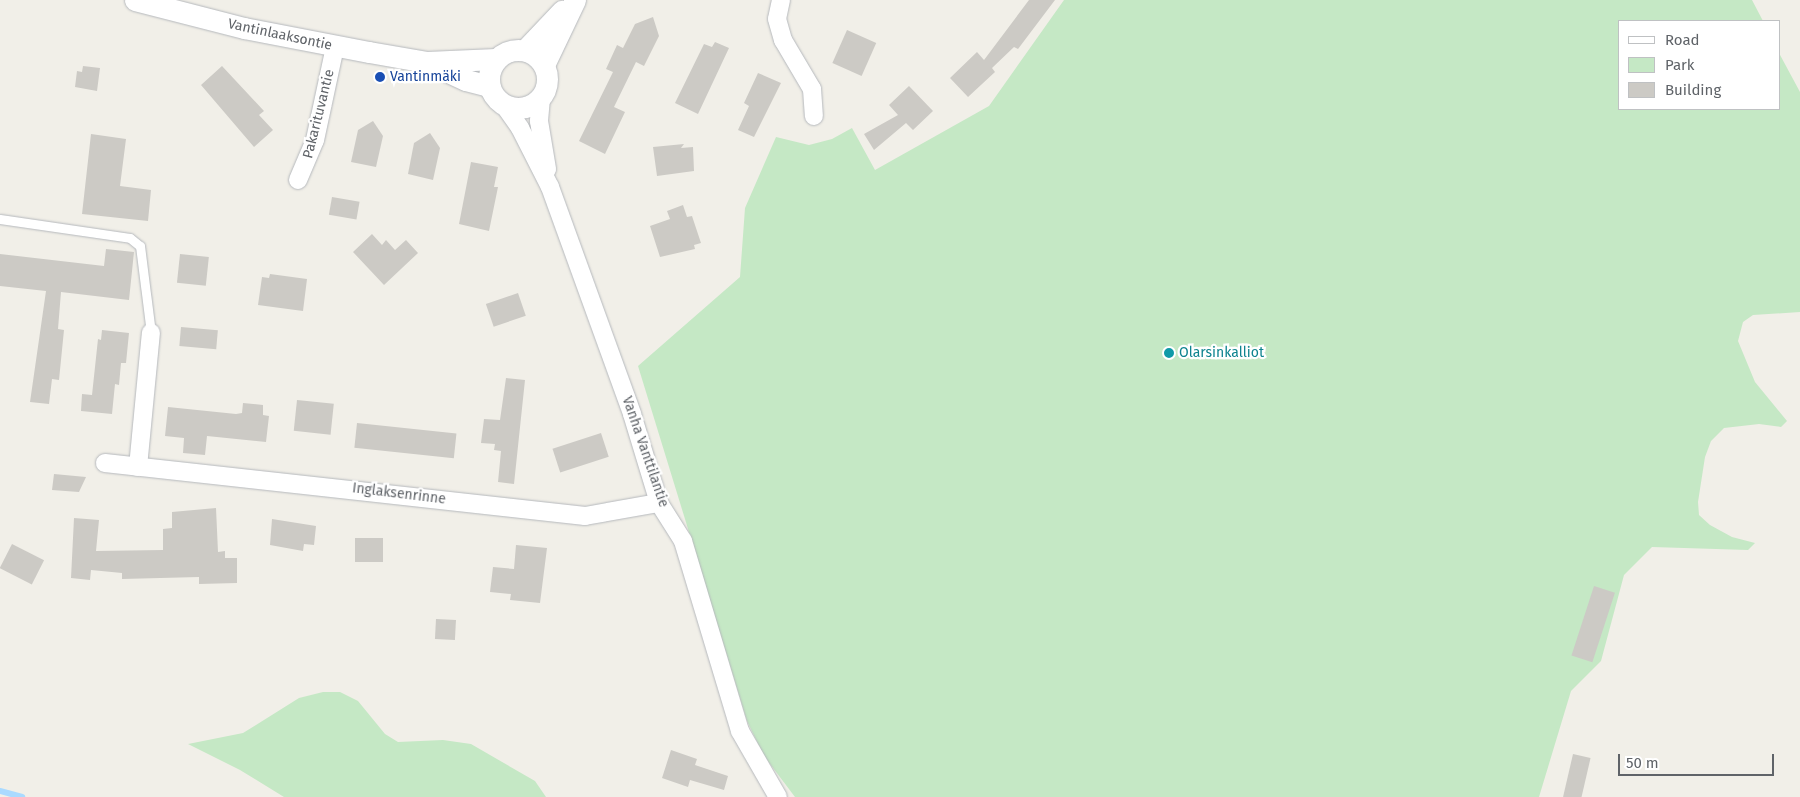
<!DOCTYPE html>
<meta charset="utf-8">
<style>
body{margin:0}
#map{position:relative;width:1800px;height:797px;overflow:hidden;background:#f1efe8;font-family:"Fira Sans",sans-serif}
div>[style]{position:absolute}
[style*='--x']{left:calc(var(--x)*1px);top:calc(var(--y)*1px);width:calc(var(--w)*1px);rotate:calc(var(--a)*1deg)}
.green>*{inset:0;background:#c5e8c5}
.stream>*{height:6px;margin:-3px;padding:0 3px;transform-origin:3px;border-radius:3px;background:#aadaff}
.building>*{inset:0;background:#cccac5;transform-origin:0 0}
.roads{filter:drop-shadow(0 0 1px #b5b8bc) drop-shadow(0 0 1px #b5b8bc)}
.service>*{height:9px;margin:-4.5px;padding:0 4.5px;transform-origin:4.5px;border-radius:4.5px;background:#fff}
.minor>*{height:18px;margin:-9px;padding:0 9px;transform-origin:9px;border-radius:9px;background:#fff}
.tertiary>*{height:21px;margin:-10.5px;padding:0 10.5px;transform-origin:10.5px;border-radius:10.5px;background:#fff}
.tertiary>.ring{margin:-10.5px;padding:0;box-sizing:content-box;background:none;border:21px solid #fff;border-radius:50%}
.dots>*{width:14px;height:14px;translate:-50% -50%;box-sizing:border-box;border:2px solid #fff;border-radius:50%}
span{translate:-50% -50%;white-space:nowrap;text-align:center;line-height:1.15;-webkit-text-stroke:4.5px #fff;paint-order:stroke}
.street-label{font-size:14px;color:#5f6368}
.transit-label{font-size:14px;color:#164399}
.left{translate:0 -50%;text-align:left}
.culture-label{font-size:14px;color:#0d838f}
.legend{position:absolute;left:1618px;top:20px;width:162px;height:90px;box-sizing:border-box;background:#fff;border:1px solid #bfc1c3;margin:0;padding:6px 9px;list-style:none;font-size:15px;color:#5f6368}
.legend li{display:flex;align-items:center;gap:10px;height:25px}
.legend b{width:25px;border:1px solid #bfc1c3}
.scale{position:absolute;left:1618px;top:754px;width:156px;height:22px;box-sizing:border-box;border:2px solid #5f6368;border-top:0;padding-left:6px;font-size:15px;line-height:18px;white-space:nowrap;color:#5f6368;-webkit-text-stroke:4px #fff;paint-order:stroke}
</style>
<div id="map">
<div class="green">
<i style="clip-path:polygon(1064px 0,1752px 0,1763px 21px,1619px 21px,1619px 109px,1779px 109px,1779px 53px,1800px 92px,1800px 312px,1753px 315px,1743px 322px,1738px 341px,1755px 382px,1787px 421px,1781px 427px,1759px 424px,1724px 428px,1711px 441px,1705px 457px,1698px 502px,1699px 515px,1710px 525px,1732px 537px,1755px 543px,1748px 550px,1652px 547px,1624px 575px,1601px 661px,1571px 691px,1539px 797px,795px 797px,764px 756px,747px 721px,638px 366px,740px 277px,745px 208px,776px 137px,809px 145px,832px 139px,852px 128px,875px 170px,989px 106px)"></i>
<i style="clip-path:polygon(323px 692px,340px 692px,358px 701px,385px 734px,398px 742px,443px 740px,471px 744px,535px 781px,546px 797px,284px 797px,240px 770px,188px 744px,243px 733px,299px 698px)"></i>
</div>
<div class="stream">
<i style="--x:0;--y:791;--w:23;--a:15"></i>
</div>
<div class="building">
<i style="clip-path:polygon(1029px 0,1055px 0,1018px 49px,1014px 47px,992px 68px,995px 72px,968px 97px,950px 78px,977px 52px,984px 60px)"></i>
<i style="clip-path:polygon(653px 17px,659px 36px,644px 66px,636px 62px,614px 107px,625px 112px,605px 154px,579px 141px,613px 72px,606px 69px,617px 45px,623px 48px,635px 24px)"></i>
<i style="left:847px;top:30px;width:32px;height:36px;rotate:24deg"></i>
<i style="clip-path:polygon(715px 42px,729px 48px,698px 114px,675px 103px,704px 44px,712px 47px)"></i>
<i style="clip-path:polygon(83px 66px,100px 68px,97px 91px,75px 87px,77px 71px,82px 72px)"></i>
<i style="clip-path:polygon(222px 66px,264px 111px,259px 115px,273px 130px,254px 147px,201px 85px)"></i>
<i style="clip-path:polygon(758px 73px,781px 83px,754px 137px,738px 130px,749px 106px,744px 103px)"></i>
<i style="clip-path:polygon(909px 86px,933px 111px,913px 130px,906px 123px,874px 150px,864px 134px,898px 115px,889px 105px)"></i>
<i style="clip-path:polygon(373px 121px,383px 136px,376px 167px,351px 162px,358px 130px)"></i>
<i style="clip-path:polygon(430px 133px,440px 148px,433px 180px,408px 174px,414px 143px)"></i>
<i style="clip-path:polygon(91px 134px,126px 139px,120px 186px,151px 190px,148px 221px,82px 214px)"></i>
<i style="clip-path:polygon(684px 144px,681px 148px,693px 147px,694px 171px,657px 176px,653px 147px)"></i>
<i style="clip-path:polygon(471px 162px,498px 167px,494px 187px,498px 187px,489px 231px,459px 224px)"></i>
<i style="left:332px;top:197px;width:28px;height:18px;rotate:10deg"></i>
<i style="clip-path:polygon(683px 205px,687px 217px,692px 216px,701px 243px,694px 245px,695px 249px,660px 257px,650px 226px,670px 219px,667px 211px)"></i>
<i style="clip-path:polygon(372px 234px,382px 245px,386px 240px,395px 250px,406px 240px,418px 253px,384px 285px,353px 252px)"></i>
<i style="clip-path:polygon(106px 249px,134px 252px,129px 300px,61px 292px,58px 329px,64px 330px,59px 380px,52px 379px,49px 404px,30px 402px,46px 291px,0 286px,0 254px,104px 266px)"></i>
<i style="left:180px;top:254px;width:29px;height:29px;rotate:6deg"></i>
<i style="clip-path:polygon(270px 274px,307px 279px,303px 311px,258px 305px,262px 277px,269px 278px)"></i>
<i style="left:518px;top:293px;width:24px;height:34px;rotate:71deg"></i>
<i style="left:181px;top:327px;width:37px;height:19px;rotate:5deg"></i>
<i style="clip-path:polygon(102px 330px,129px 333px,126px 363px,121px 363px,119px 385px,115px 384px,112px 414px,81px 411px,82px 394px,92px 395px,98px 339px,101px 340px)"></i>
<i style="clip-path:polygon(506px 378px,525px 380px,514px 484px,498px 482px,501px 451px,494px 450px,495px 444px,481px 443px,484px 419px,500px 420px)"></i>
<i style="left:297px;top:400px;width:37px;height:31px;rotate:6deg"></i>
<i style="clip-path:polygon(243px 403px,263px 405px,263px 415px,269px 416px,266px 442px,207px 436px,205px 455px,183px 453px,184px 438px,165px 436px,168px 407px,236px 414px,242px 413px)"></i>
<i style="left:357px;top:423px;width:100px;height:25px;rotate:6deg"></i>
<i style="left:601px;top:433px;width:25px;height:51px;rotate:72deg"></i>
<i style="clip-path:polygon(54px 474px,86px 477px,79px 492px,52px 490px)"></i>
<i style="clip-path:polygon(216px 508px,218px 552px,225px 551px,225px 558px,237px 558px,237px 583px,199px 584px,199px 577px,122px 579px,122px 573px,91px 570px,90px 580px,71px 578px,74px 518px,99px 520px,96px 551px,163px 550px,163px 529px,172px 528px,172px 512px)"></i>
<i style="clip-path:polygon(272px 519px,316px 526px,314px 545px,304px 544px,303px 551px,270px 545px)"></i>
<i style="left:355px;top:538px;width:28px;height:24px"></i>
<i style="left:12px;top:544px;width:36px;height:27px;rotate:27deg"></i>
<i style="clip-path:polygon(516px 545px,547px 548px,540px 603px,510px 600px,511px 594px,490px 592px,493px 567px,514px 569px)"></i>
<i style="left:1594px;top:586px;width:22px;height:73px;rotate:18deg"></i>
<i style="left:436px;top:619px;width:20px;height:20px;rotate:3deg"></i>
<i style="clip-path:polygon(671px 750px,697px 759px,695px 765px,728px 776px,724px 790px,690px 780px,688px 787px,662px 778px)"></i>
<i style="left:1573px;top:754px;width:18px;height:44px;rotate:13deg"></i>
</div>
<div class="roads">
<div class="service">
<i style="--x:0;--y:219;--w:131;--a:8.3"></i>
<i style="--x:130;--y:238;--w:13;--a:39"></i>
<i style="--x:140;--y:246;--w:88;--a:82.8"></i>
</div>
<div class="minor">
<i style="--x:781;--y:0;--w:19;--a:102"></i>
<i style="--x:777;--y:19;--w:22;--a:74"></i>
<i style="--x:783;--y:40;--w:57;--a:59.4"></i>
<i style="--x:812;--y:89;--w:27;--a:86"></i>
<i style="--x:541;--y:98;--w:23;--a:95"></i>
<i style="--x:539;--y:121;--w:49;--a:80.5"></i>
<i style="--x:504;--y:105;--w:28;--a:55"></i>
<i style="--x:520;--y:128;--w:66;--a:63"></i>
<i style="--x:550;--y:187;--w:241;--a:70.1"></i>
<i style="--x:632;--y:414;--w:93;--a:73.1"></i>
<i style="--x:659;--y:503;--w:45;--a:57.7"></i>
<i style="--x:683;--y:541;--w:198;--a:73.3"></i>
<i style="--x:740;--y:731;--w:76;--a:60.1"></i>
<i style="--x:298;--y:180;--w:43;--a:-67"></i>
<i style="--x:315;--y:140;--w:95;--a:-77.9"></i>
<i style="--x:105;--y:463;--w:483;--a:6.3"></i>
<i style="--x:585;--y:516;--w:75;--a:-10"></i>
<i style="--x:138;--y:467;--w:135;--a:-84.5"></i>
</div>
<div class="tertiary">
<i style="--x:135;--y:0;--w:113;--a:14.4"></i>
<i style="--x:244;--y:28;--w:127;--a:10.9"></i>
<i style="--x:369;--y:52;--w:59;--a:9.8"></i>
<i style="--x:427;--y:62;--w:69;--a:-2.5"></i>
<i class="ring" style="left:489px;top:50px;width:37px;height:37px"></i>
<i style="--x:525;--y:50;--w:54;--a:-46.5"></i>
<i style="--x:431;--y:64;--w:38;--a:25"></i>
<i style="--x:466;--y:80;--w:24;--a:15"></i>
<i style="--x:544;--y:65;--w:72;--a:-64.5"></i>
</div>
</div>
<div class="dots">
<i style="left:380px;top:77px;background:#1a4fb4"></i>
<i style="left:1169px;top:353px;background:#0f9aa8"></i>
</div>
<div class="street-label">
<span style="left:280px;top:35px;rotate:12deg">Vantinlaaksontie</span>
<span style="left:319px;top:114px;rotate:-76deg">Pakarituvantie</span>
<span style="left:645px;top:452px;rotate:71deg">Vanha Vanttilantie</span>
<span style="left:399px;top:494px;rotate:7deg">Inglaksenrinne</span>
</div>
<div class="transit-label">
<span class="left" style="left:390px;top:77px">Vantinmäki</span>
</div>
<div class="culture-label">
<span class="left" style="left:1179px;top:353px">Olarsinkalliot</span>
</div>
<ul class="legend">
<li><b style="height:6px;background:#fff"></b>Road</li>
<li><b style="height:14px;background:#c5e8c5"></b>Park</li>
<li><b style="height:14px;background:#cccac5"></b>Building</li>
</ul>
<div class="scale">50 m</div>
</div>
